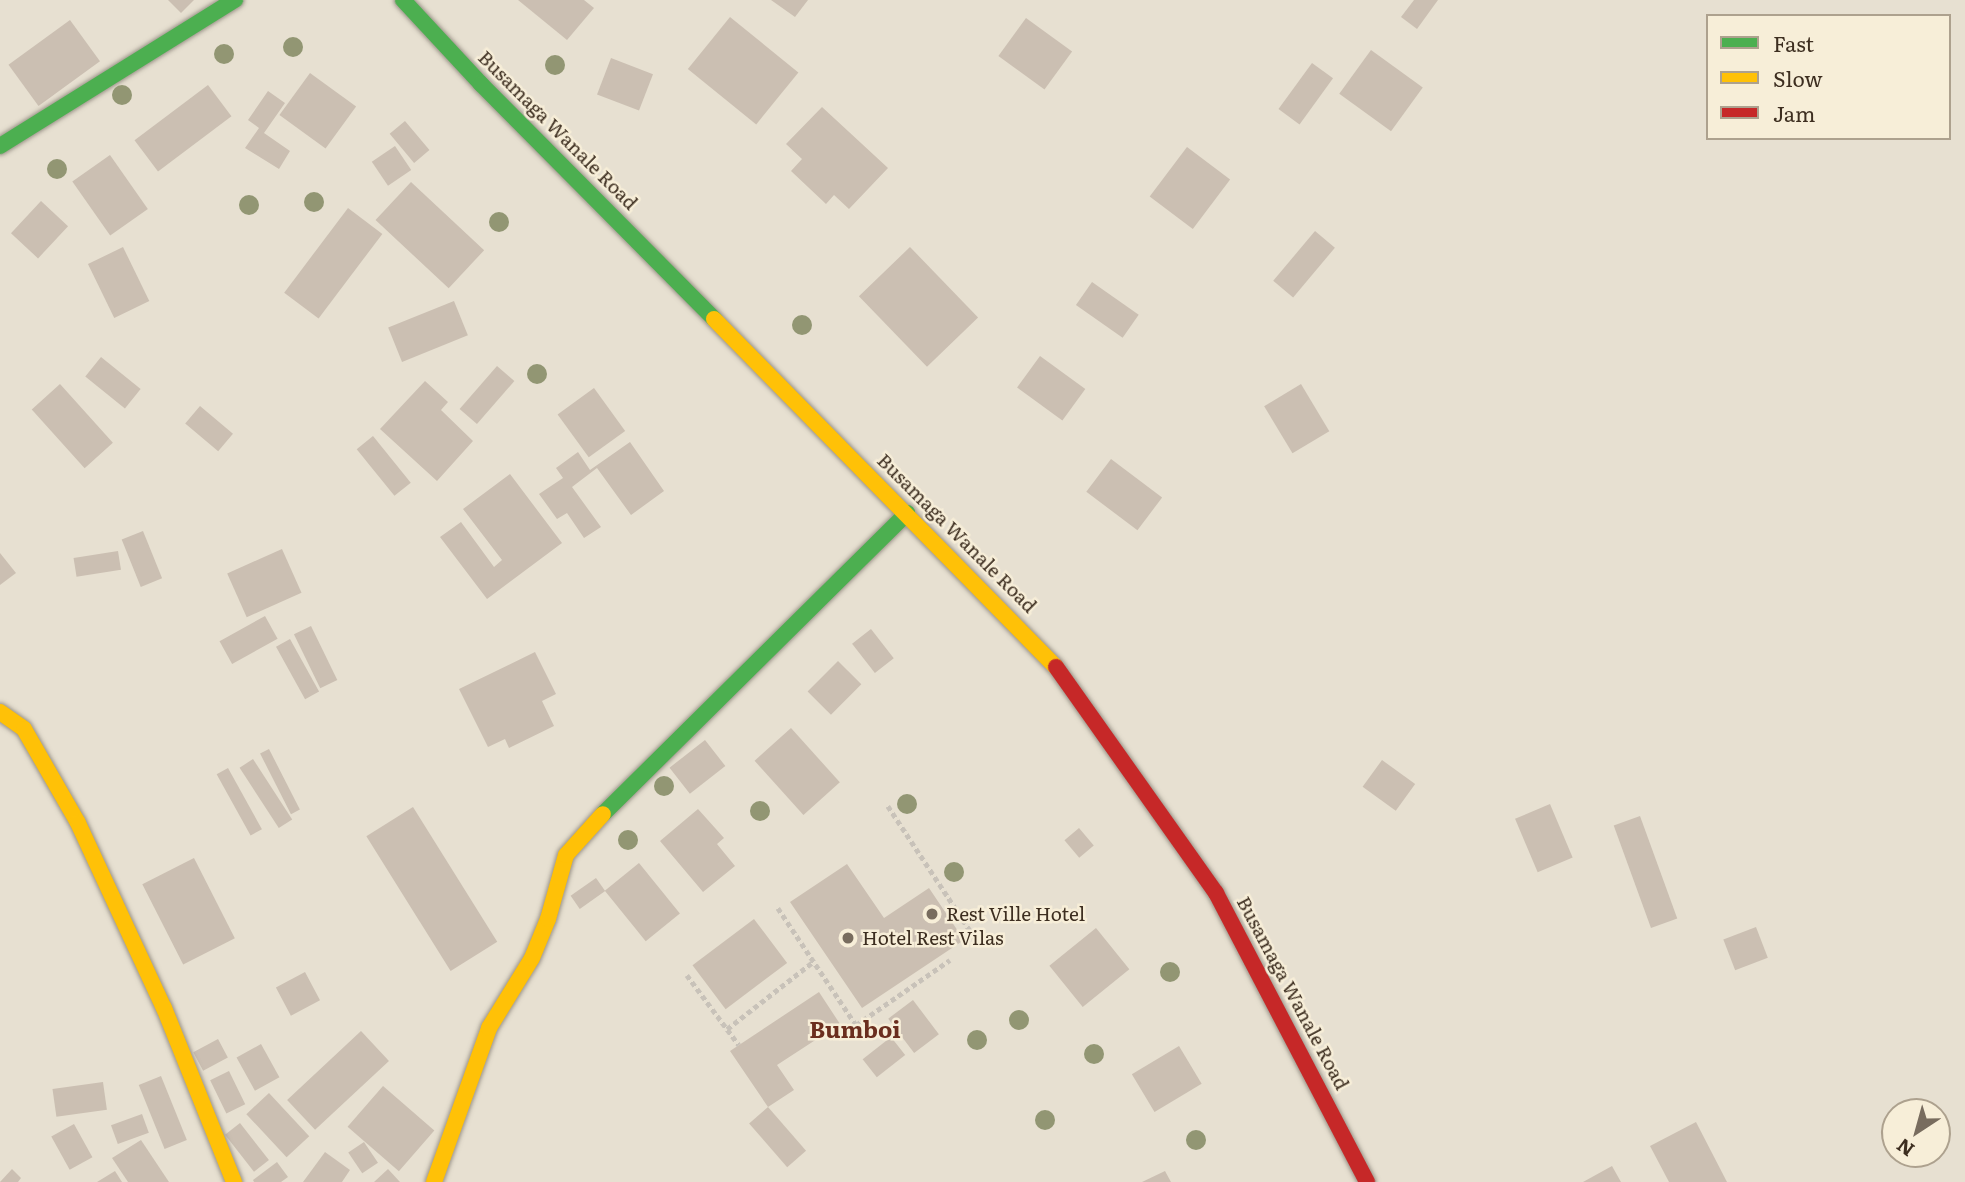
<!DOCTYPE html>
<style>
body{margin:0}
#map{position:relative;width:1965px;height:1182px;overflow:hidden;background:#e7e0d1;font-family:Literata,serif}
div>[style]{position:absolute}
[style*='--x']{left:calc(var(--x)*1px);top:calc(var(--y)*1px);width:calc(var(--w)*1px);rotate:calc(var(--a)*1deg)}
.building>*{inset:0;background:#cbbfb2;transform-origin:0 0}
.path>*{height:4.5px;margin-top:-2.25px;transform-origin:0;background:repeating-linear-gradient(90deg,#c8c2b9 0 5px,transparent 0 8.5px)}
.roads{filter:drop-shadow(0 0 2px #9c958a) drop-shadow(0 0 2px #9c958a)}
.fast>*{height:16px;margin:-8px;padding:0 8px;transform-origin:8px;border-radius:8px;background:#4caf50}
.slow>*{height:16px;margin:-8px;padding:0 8px;transform-origin:8px;border-radius:8px;background:#ffc107}
.jam>*{height:16px;margin:-8px;padding:0 8px;transform-origin:8px;border-radius:8px;background:#c62828}
.trees>*{width:20px;height:20px;margin:-10px;border-radius:50%;background:#929673}
.dots>*{width:19px;height:19px;translate:-50% -50%;box-sizing:border-box;border:4px solid #f7eed8;border-radius:50%}
span{translate:-50% -50%;white-space:nowrap;text-align:center;line-height:1.15;-webkit-text-stroke:5px #f7eed8;paint-order:stroke}
.street-label{font-size:19px;color:#3d2e20}
.poi-label{font-size:19px;color:#3d2e20}
.left{translate:0 -50%;text-align:left}
.quarter-label{font-size:23px;color:#6b2e1e;font-weight:700}
.legend{position:absolute;left:1706px;top:14px;width:245px;height:126px;box-sizing:border-box;background:#f7eed8;border:2px solid #ada18e;margin:0;padding:9px 12px;list-style:none;font-size:21px;color:#3d2e20}
.legend li{display:flex;align-items:center;gap:14px;height:35px}
.legend b{width:35px;border:2px solid #ada18e}
.north{position:absolute;left:1881px;top:1098px;width:70px;height:70px;box-sizing:border-box;background:#f7eed8;border:2px solid #ada18e;border-radius:50%;rotate:216deg;font-size:19px;font-weight:700;line-height:28px;text-align:center;color:#3d2e20}
.north::after{content:'';display:block;margin:auto;width:24px;height:32px;background:#786c5e;clip-path:polygon(50% 0,100% 100%,50% 72%,0 100%)}
</style>
<div id="map">
<div class="building">
<i style="clip-path:polygon(168px 0,194px 0,181px 13px)"></i>
<i style="clip-path:polygon(518px 0,584px 0,594px 8px,567px 40px)"></i>
<i style="clip-path:polygon(771px 0,808px 0,795px 17px)"></i>
<i style="clip-path:polygon(1414px 0,1438px 0,1417px 29px,1401px 17px)"></i>
<i style="left:730px;top:17px;width:88px;height:67px;rotate:39deg"></i>
<i style="left:1026px;top:18px;width:57px;height:47px;rotate:36deg"></i>
<i style="left:70px;top:20px;width:51px;height:76px;rotate:54deg"></i>
<i style="left:1371px;top:50px;width:64px;height:54px;rotate:36deg"></i>
<i style="left:611px;top:58px;width:45px;height:39px;rotate:21deg"></i>
<i style="left:1312px;top:63px;width:26px;height:57px;rotate:36deg"></i>
<i style="left:310px;top:73px;width:57px;height:52px;rotate:36deg"></i>
<i style="left:208px;top:85px;width:39px;height:92px;rotate:53deg"></i>
<i style="clip-path:polygon(268px 91px,285px 103px,264px 133px,290px 151px,279px 169px,245px 148px,259px 128px,248px 120px)"></i>
<i style="clip-path:polygon(822px 107px,888px 168px,849px 209px,834px 195px,826px 204px,791px 171px,802px 159px,786px 144px)"></i>
<i style="left:405px;top:121px;width:38px;height:20px;rotate:50deg"></i>
<i style="left:395px;top:146px;width:29px;height:28px;rotate:56deg"></i>
<i style="left:1187px;top:147px;width:54px;height:62px;rotate:37deg"></i>
<i style="left:110px;top:155px;width:66px;height:46px;rotate:55deg"></i>
<i style="left:411px;top:182px;width:100px;height:52px;rotate:43deg"></i>
<i style="left:41px;top:201px;width:37px;height:44px;rotate:43deg"></i>
<i style="left:348px;top:208px;width:43px;height:106px;rotate:37deg"></i>
<i style="left:1315px;top:231px;width:26px;height:65px;rotate:40deg"></i>
<i style="left:123px;top:247px;width:60px;height:39px;rotate:64deg"></i>
<i style="left:910px;top:247px;width:98px;height:71px;rotate:46deg"></i>
<i style="left:1092px;top:282px;width:57px;height:28px;rotate:35deg"></i>
<i style="left:454px;top:301px;width:37px;height:71px;rotate:68deg"></i>
<i style="left:1040px;top:356px;width:56px;height:39px;rotate:36deg"></i>
<i style="left:101px;top:357px;width:51px;height:25px;rotate:39deg"></i>
<i style="left:497px;top:366px;width:23px;height:57px;rotate:41deg"></i>
<i style="clip-path:polygon(425px 381px,448px 402px,441px 410px,473px 441px,437px 481px,380px 429px)"></i>
<i style="left:60px;top:384px;width:79px;height:38px;rotate:48deg"></i>
<i style="left:1301px;top:384px;width:55px;height:43px;rotate:59deg"></i>
<i style="left:594px;top:388px;width:53px;height:45px;rotate:54deg"></i>
<i style="left:200px;top:406px;width:43px;height:23px;rotate:40deg"></i>
<i style="left:373px;top:436px;width:60px;height:21px;rotate:51deg"></i>
<i style="clip-path:polygon(630px 442px,664px 491px,631px 515px,597px 468px,572px 487px,601px 527px,584px 538px,567px 513px,557px 519px,539px 494px,563px 478px,556px 468px,578px 452px,590px 470px)"></i>
<i style="left:1111px;top:459px;width:64px;height:41px;rotate:37deg"></i>
<i style="clip-path:polygon(510px 474px,562px 543px,487px 599px,440px 537px,461px 522px,494px 567px,502px 560px,463px 509px)"></i>
<i style="left:143px;top:531px;width:51px;height:23px;rotate:68deg"></i>
<i style="left:282px;top:549px;width:48px;height:60px;rotate:66deg"></i>
<i style="left:118px;top:551px;width:19px;height:45px;rotate:81deg"></i>
<i style="clip-path:polygon(0 553px,16px 573px,0 585px)"></i>
<i style="left:265px;top:616px;width:26px;height:52px;rotate:61deg"></i>
<i style="left:311px;top:626px;width:60px;height:19px;rotate:64deg"></i>
<i style="left:871px;top:629px;width:37px;height:24px;rotate:52deg"></i>
<i style="left:290px;top:639px;width:60px;height:16px;rotate:61deg"></i>
<i style="clip-path:polygon(535px 652px,556px 694px,542px 701px,554px 726px,509px 748px,505px 739px,488px 747px,459px 689px)"></i>
<i style="left:838px;top:661px;width:33px;height:43px;rotate:45deg"></i>
<i style="left:791px;top:728px;width:73px;height:49px;rotate:48deg"></i>
<i style="left:705px;top:740px;width:33px;height:45px;rotate:52deg"></i>
<i style="left:269px;top:749px;width:68px;height:10px;rotate:63deg"></i>
<i style="left:253px;top:759px;width:72px;height:16px;rotate:57deg"></i>
<i style="left:1382px;top:760px;width:41px;height:33px;rotate:36deg"></i>
<i style="left:228px;top:768px;width:70px;height:13px;rotate:61deg"></i>
<i style="left:1550px;top:804px;width:58px;height:38px;rotate:67deg"></i>
<i style="left:413px;top:807px;width:159px;height:55px;rotate:58deg"></i>
<i style="clip-path:polygon(698px 809px,724px 838px,717px 844px,735px 866px,703px 892px,660px 841px)"></i>
<i style="left:1640px;top:816px;width:109px;height:28px;rotate:70deg"></i>
<i style="left:1079px;top:828px;width:23px;height:19px;rotate:50deg"></i>
<i style="left:194px;top:858px;width:90px;height:58px;rotate:63deg"></i>
<i style="left:639px;top:863px;width:65px;height:44px;rotate:51deg"></i>
<i style="clip-path:polygon(847px 864px,884px 918px,929px 888px,964px 940px,862px 1008px,790px 902px)"></i>
<i style="left:596px;top:878px;width:16px;height:31px;rotate:55deg"></i>
<i style="left:754px;top:919px;width:55px;height:77px;rotate:53deg"></i>
<i style="left:1756px;top:927px;width:33px;height:35px;rotate:69deg"></i>
<i style="left:1096px;top:928px;width:53px;height:60px;rotate:51deg"></i>
<i style="left:305px;top:972px;width:32px;height:33px;rotate:62deg"></i>
<i style="clip-path:polygon(819px 992px,840px 1024px,777px 1065px,794px 1090px,768px 1107px,730px 1051px)"></i>
<i style="left:913px;top:1000px;width:43px;height:31px;rotate:53deg"></i>
<i style="left:361px;top:1031px;width:41px;height:101px;rotate:47deg"></i>
<i style="left:891px;top:1037px;width:23px;height:36px;rotate:52deg"></i>
<i style="left:218px;top:1039px;width:21px;height:28px;rotate:62deg"></i>
<i style="left:261px;top:1044px;width:38px;height:28px;rotate:61deg"></i>
<i style="left:1179px;top:1046px;width:44px;height:55px;rotate:59deg"></i>
<i style="left:229px;top:1071px;width:37px;height:21px;rotate:64deg"></i>
<i style="left:161px;top:1076px;width:69px;height:24px;rotate:68deg"></i>
<i style="left:103px;top:1082px;width:28px;height:51px;rotate:82deg"></i>
<i style="left:383px;top:1086px;width:68px;height:54px;rotate:41deg"></i>
<i style="left:269px;top:1093px;width:59px;height:31px;rotate:47deg"></i>
<i style="left:768px;top:1107px;width:58px;height:25px;rotate:49deg"></i>
<i style="left:142px;top:1114px;width:20px;height:33px;rotate:70deg"></i>
<i style="clip-path:polygon(1696px 1122px,1727px 1182px,1669px 1182px,1650px 1146px)"></i>
<i style="left:240px;top:1123px;width:47px;height:19px;rotate:52deg"></i>
<i style="left:74px;top:1124px;width:38px;height:26px;rotate:61deg"></i>
<i style="clip-path:polygon(141px 1140px,169px 1182px,128px 1182px,112px 1158px)"></i>
<i style="left:364px;top:1142px;width:25px;height:19px;rotate:56deg"></i>
<i style="clip-path:polygon(325px 1152px,350px 1170px,342px 1182px,303px 1182px)"></i>
<i style="clip-path:polygon(277px 1162px,288px 1177px,281px 1182px,254px 1182px,253px 1180px)"></i>
<i style="clip-path:polygon(1612px 1166px,1621px 1182px,1583px 1182px)"></i>
<i style="clip-path:polygon(12px 1169px,21px 1178px,18px 1182px,0 1182px)"></i>
<i style="clip-path:polygon(388px 1169px,400px 1182px,374px 1182px)"></i>
<i style="clip-path:polygon(115px 1171px,122px 1182px,97px 1182px)"></i>
<i style="clip-path:polygon(1165px 1171px,1171px 1182px,1142px 1182px)"></i>
</div>
<div class="path">
<i style="--x:888;--y:806;--w:158;--a:56.6"></i>
<i style="--x:778;--y:908;--w:141;--a:56.3"></i>
<i style="--x:856;--y:1025;--w:114;--a:-34.7"></i>
<i style="--x:687;--y:975;--w:87;--a:53.4"></i>
<i style="--x:727;--y:1029;--w:110;--a:-38"></i>
</div>
<div class="roads">
<div class="fast">
<i style="--x:403;--y:0;--w:115;--a:47.1"></i>
<i style="--x:481;--y:84;--w:331;--a:45.2"></i>
<i style="--x:0;--y:146;--w:277;--a:-31.9"></i>
<i style="--x:603;--y:814;--w:428;--a:-44.7"></i>
</div>
<div class="slow">
<i style="--x:714;--y:319;--w:488;--a:45.5"></i>
<i style="--x:0;--y:712;--w:29;--a:35"></i>
<i style="--x:24;--y:729;--w:108;--a:60.1"></i>
<i style="--x:78;--y:823;--w:204;--a:65.1"></i>
<i style="--x:164;--y:1008;--w:188;--a:68.1"></i>
<i style="--x:434;--y:1182;--w:164;--a:-70.3"></i>
<i style="--x:489;--y:1028;--w:82;--a:-58.4"></i>
<i style="--x:532;--y:958;--w:42;--a:-67.7"></i>
<i style="--x:548;--y:919;--w:66;--a:-74.3"></i>
<i style="--x:566;--y:855;--w:55;--a:-47.9"></i>
</div>
<div class="jam">
<i style="--x:1056;--y:667;--w:277;--a:54.7"></i>
<i style="--x:1216;--y:893;--w:326;--a:62.4"></i>
</div>
</div>
<div class="trees">
<i style="left:293px;top:47px"></i>
<i style="left:224px;top:54px"></i>
<i style="left:555px;top:65px"></i>
<i style="left:122px;top:95px"></i>
<i style="left:57px;top:169px"></i>
<i style="left:314px;top:202px"></i>
<i style="left:249px;top:205px"></i>
<i style="left:499px;top:222px"></i>
<i style="left:802px;top:325px"></i>
<i style="left:537px;top:374px"></i>
<i style="left:664px;top:786px"></i>
<i style="left:907px;top:804px"></i>
<i style="left:760px;top:811px"></i>
<i style="left:628px;top:840px"></i>
<i style="left:954px;top:872px"></i>
<i style="left:1170px;top:972px"></i>
<i style="left:1019px;top:1020px"></i>
<i style="left:977px;top:1040px"></i>
<i style="left:1094px;top:1054px"></i>
<i style="left:1045px;top:1120px"></i>
<i style="left:1196px;top:1140px"></i>
</div>
<div class="dots">
<i style="left:932px;top:914px;background:#786c5e"></i>
<i style="left:848px;top:938px;background:#786c5e"></i>
</div>
<div class="street-label">
<span style="left:558px;top:130px;rotate:45deg">Busamaga Wanale Road</span>
<span style="left:957px;top:533px;rotate:45deg">Busamaga Wanale Road</span>
<span style="left:1293px;top:993px;rotate:62deg">Busamaga Wanale Road</span>
</div>
<div class="poi-label">
<span class="left" style="left:946px;top:914px">Rest Ville Hotel</span>
<span class="left" style="left:862px;top:938px">Hotel Rest Vilas</span>
</div>
<div class="quarter-label">
<span style="left:855px;top:1028px">Bumboi</span>
</div>
<ul class="legend">
<li><b style="height:9px;background:#4caf50"></b>Fast</li>
<li><b style="height:9px;background:#ffc107"></b>Slow</li>
<li><b style="height:9px;background:#c62828"></b>Jam</li>
</ul>
<div class="north">N</div>
</div>
